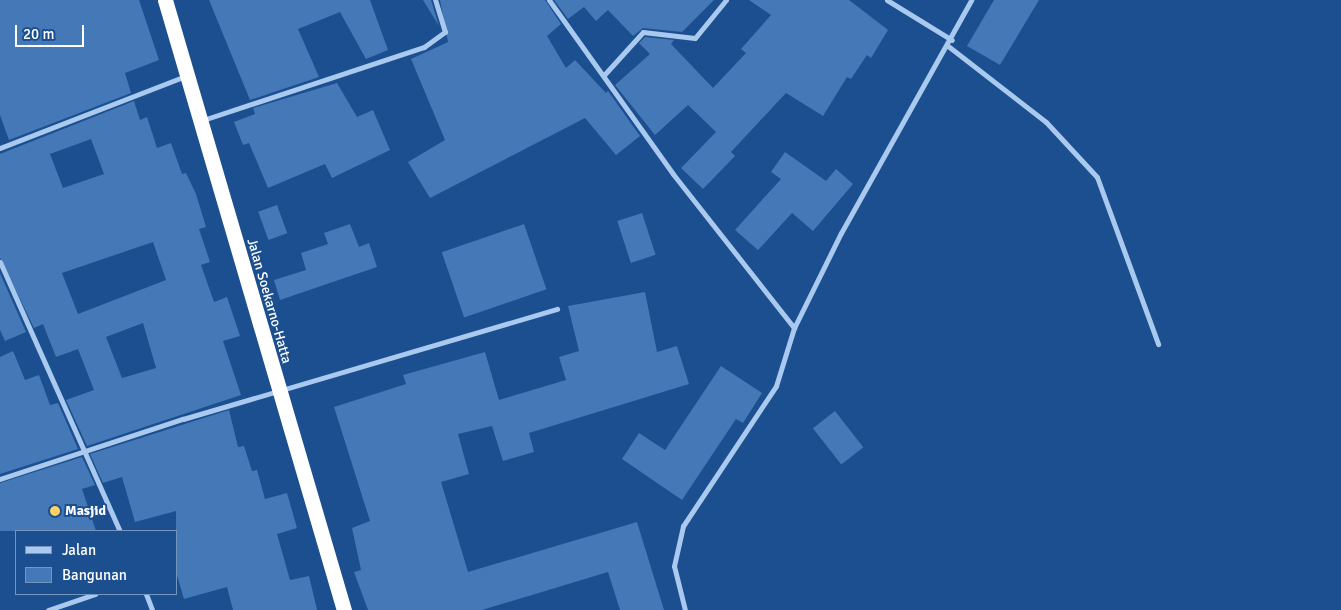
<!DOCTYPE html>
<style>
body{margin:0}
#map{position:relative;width:1341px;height:610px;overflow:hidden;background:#1b4f8f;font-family:Signika,sans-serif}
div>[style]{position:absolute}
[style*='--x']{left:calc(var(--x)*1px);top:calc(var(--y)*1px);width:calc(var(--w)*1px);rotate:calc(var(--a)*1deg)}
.building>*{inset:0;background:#4478b7;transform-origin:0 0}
.street>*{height:5px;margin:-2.5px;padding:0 2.5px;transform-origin:2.5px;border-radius:2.5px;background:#a9c9ee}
.highway>*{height:15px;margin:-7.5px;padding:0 7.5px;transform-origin:7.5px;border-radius:7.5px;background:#fff}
.dots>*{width:14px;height:14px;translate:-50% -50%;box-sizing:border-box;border:2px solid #1b4f8f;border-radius:50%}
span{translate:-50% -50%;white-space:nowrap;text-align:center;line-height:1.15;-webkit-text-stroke:4px #1b4f8f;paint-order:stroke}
.street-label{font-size:14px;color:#fff}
.poi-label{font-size:14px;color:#fff;font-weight:700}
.left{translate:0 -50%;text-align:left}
.legend{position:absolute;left:15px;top:530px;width:162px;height:65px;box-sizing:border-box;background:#1b4f8f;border:1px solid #7695bc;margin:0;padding:6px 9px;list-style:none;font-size:15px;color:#fff}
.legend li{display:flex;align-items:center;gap:10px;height:25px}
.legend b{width:25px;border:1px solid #7695bc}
.scale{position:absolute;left:15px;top:25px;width:69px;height:22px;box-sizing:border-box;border:2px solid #fff;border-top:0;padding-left:6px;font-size:15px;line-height:18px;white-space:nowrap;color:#fff;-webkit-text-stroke:4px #1b4f8f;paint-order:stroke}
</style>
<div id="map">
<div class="building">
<i style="clip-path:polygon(0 0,139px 0,159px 60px,125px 73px,131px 93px,9px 140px,0 115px)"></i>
<i style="clip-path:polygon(209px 0,370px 0,388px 50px,366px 59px,340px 12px,298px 29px,319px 77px,250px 100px)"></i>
<i style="clip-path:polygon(423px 0,431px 0,439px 26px)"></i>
<i style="clip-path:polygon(440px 0,545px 0,561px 24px,547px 36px,566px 68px,575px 60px,606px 93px,608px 91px,640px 136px,616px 155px,585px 118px,430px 198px,408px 162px,445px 140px,411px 59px,448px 42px)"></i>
<i style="clip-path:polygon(554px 0,714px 0,682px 32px,643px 28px,633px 36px,608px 10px,596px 21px,584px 7px,568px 19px)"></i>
<i style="clip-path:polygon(749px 0,849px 0,888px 30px,871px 58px,867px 55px,851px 79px,847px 77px,823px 116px,786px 93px,731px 152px,735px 156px,703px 189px,681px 168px,716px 132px,688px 105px,655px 135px,615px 85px,650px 54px,639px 43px,645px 37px,674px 40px,671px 44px,713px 88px,746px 53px,741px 49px,771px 15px)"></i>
<i style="clip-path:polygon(994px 0,1039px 0,1000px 65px,967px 46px)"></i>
<i style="clip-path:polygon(337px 83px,357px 117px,373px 110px,390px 150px,332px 178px,325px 164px,268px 188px,249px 143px,243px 145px,234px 122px,255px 114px,253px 108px)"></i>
<i style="clip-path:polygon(evenodd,134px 101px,140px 120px,147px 117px,157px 148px,171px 143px,182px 174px,186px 173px,196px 194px,206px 227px,199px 229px,210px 262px,201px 265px,214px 302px,227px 297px,240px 336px,223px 341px,241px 395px,87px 446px,66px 400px,94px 390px,78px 349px,56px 357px,43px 324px,34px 328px,0 258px,0 154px,134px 101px,91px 139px,104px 174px,63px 188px,50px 154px,91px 139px,134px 101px,153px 242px,166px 280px,78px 314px,62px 273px,153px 242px,134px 101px,143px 323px,156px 368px,122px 378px,106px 337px,143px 323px)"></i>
<i style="clip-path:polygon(785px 152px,826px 181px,836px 169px,853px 184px,813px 231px,792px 213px,758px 250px,735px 230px,781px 179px,771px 172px)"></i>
<i style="left:277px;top:205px;width:30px;height:20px;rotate:70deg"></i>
<i style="left:642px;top:213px;width:44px;height:26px;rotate:72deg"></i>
<i style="clip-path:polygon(350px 224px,359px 247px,369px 243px,377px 267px,280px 300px,274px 280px,306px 270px,301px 253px,328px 244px,324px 233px)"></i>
<i style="left:524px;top:224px;width:69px;height:87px;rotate:71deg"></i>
<i style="clip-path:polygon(0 273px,26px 332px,5px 341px,0 330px)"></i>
<i style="clip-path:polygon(645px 292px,657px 352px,677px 346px,689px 384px,529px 433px,534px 452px,503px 461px,492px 426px,458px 434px,469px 474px,441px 482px,468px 572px,637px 522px,664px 610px,620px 610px,608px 572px,482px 610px,368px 610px,354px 572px,361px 570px,352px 528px,370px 521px,334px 407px,406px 384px,403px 375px,485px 352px,499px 400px,566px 380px,559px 357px,579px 351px,568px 306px)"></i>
<i style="clip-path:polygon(13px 351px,25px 380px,39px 375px,50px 405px,58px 403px,78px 449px,0 474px,0 357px)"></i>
<i style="clip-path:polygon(721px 366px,762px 393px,743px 423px,736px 419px,682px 500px,622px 459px,639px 433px,665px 450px)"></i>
<i style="clip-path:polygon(229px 410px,238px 447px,244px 446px,252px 471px,257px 470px,265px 499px,287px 493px,297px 528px,277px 534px,290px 580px,309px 576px,317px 610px,233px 610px,227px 587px,184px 599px,176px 572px,176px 511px,135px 522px,122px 477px,103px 483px,90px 454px)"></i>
<i style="left:835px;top:411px;width:46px;height:28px;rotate:52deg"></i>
<i style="clip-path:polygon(82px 457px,95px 485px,82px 489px,96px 531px,0 531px,0 483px)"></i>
</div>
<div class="street">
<i style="--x:549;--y:0;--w:214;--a:54.5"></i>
<i style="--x:673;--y:174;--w:196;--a:51.8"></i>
<i style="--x:887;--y:0;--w:76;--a:31.6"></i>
<i style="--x:948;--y:46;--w:124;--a:37.8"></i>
<i style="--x:1046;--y:122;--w:75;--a:47.2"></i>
<i style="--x:1097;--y:177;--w:178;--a:69.9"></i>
<i style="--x:604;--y:75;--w:58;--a:-47.8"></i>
<i style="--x:643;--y:32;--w:52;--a:6.6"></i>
<i style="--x:695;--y:38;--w:49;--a:-50.8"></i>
<i style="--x:203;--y:120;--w:233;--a:-18.3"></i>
<i style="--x:424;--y:47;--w:26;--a:-36"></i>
<i style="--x:445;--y:32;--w:34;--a:-107"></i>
<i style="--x:0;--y:148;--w:199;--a:-21.2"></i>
<i style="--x:0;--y:262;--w:295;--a:66"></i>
<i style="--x:0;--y:479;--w:193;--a:-18.2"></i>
<i style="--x:183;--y:419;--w:390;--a:-16.4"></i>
<i style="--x:146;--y:594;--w:17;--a:69"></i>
<i style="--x:48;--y:610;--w:50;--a:-18.8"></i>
<i style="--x:685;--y:610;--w:45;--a:-104"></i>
<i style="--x:674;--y:566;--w:41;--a:-77.3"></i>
<i style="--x:683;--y:526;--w:168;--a:-56.4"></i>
<i style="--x:776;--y:386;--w:61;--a:-72.8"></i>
<i style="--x:794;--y:328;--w:106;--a:-63.7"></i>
<i style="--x:841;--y:233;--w:267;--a:-60.8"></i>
</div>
<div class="highway">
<i style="--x:165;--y:0;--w:636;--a:73.65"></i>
</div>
<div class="dots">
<i style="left:55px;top:511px;background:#ffd166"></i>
</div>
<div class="street-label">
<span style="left:269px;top:301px;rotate:74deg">Jalan Soekarno-Hatta</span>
</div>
<div class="poi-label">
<span class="left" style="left:65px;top:511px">Masjid</span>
</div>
<ul class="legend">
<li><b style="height:6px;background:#a9c9ee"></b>Jalan</li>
<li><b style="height:14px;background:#4478b7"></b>Bangunan</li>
</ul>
<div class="scale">20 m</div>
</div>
